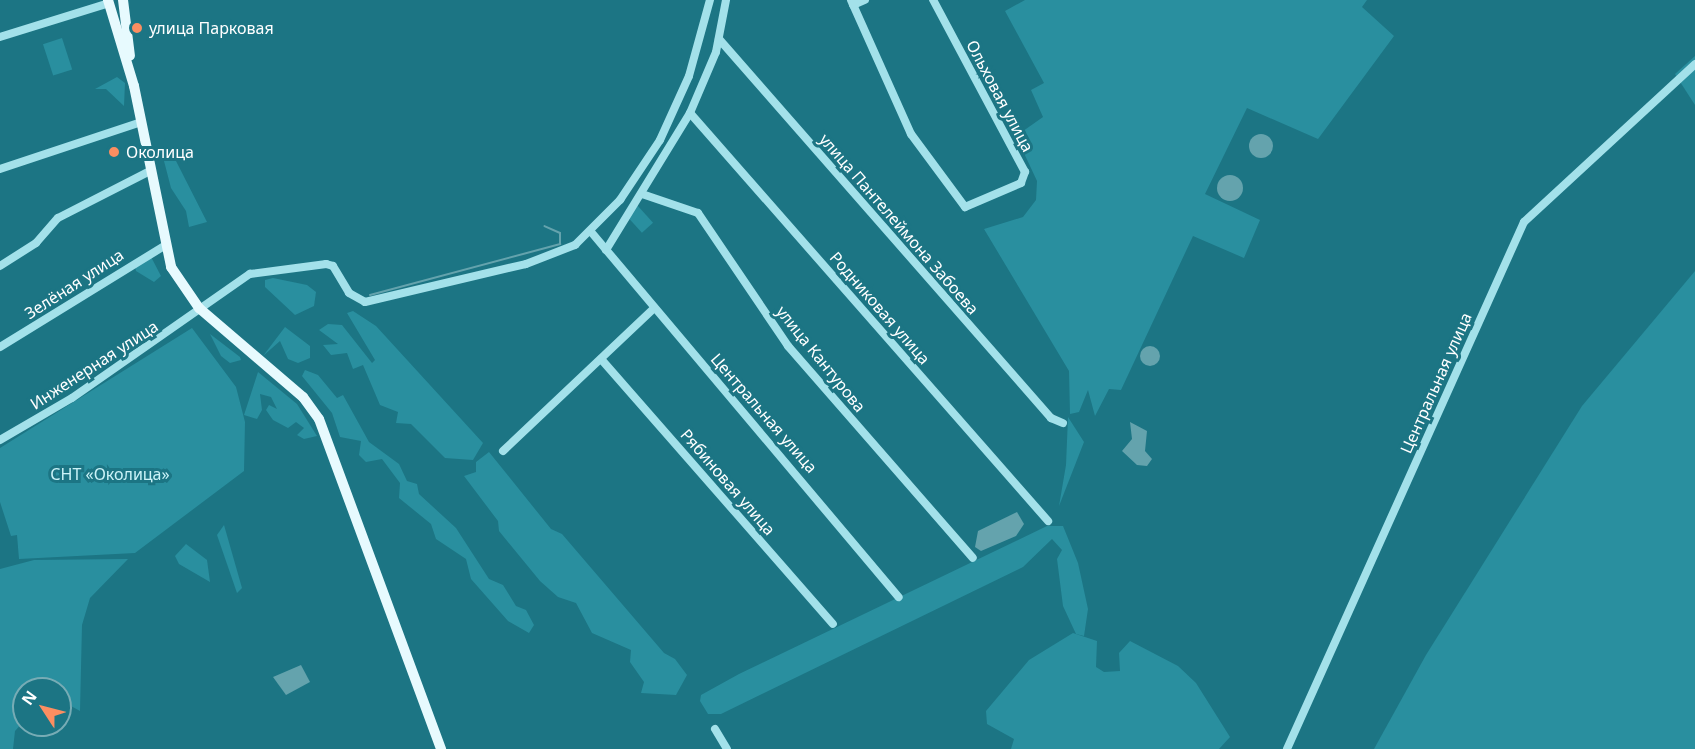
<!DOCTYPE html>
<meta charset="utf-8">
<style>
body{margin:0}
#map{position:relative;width:1695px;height:749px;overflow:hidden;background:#1c7584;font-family:"Noto Sans",sans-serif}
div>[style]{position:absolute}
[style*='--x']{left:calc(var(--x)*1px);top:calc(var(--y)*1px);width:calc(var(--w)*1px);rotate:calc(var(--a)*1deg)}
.green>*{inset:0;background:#298f9f;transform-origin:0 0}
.water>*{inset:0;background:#64a3ad}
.round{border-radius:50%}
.stream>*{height:2px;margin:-1px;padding:0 1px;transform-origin:1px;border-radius:1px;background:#64a3ad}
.minor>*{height:8px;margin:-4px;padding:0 4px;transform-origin:4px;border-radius:4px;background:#a3e1ea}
.major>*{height:10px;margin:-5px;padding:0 5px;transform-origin:5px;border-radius:5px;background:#e7fafe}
.dots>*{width:16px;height:16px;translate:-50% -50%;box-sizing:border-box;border:3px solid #1c7584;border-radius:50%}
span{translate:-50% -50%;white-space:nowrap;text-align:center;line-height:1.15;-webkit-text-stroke:6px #1c7584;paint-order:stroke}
.poi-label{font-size:16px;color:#fff}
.left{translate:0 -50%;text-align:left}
.street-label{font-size:16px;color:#fff}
.park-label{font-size:16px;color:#cbf3f8}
.north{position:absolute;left:12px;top:677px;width:60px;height:60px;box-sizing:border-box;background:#1c7584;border:2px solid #77acb5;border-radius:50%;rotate:306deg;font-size:16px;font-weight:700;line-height:24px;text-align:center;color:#fff}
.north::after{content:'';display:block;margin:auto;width:21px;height:27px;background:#fb8e61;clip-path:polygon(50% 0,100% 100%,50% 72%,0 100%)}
</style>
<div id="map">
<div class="green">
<i style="clip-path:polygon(1025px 0,1367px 0,1362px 7px,1394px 36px,1318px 139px,1247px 108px,1205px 194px,1260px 220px,1244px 258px,1193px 236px,1121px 390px,1109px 389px,1095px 416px,1088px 390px,1079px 412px,1070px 414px,1069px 371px,984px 229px,1023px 217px,1036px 200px,1037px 181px,1016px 136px,1043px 117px,1031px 90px,1044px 83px,1005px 11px)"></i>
<i style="left:62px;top:38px;width:33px;height:20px;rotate:72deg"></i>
<i style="clip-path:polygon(1695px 56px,1695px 105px,1675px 74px)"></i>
<i style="clip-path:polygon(117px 77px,125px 83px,124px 106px,106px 89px,95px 89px)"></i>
<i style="clip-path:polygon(168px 155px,176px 161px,207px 222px,189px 227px,186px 211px,171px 188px,164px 161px)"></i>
<i style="left:637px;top:205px;width:24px;height:15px;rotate:48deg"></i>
<i style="clip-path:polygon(149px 253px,161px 276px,154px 282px,136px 271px,134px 262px)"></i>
<i style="clip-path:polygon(1695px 271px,1695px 749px,1374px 749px,1426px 655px,1582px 406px)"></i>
<i style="clip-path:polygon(273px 278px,307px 285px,316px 292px,314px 306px,295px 315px,265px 287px,265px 280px)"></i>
<i style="clip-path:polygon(353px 311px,376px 326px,483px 443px,473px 460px,445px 458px,411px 424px,396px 423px,398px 412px,380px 405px,363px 365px,353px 369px,347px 353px,331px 355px,323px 345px,338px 344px,319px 330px,328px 324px,342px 325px,372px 363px,375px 360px,347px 313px)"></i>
<i style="clip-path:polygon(285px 327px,310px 346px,310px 358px,298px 363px,288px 359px,280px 341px,263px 356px)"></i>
<i style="clip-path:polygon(192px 328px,236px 387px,245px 422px,244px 471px,135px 553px,19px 559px,17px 535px,11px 536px,0 502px,0 448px)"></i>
<i style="clip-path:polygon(210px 334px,240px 357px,241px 360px,230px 363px,221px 356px)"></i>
<i style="clip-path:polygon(305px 370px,318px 375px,337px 398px,343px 395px,369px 442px,399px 464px,407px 481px,417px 484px,419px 494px,456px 528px,489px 579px,503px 585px,516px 606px,526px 610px,534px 625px,529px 633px,508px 621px,471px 579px,466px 559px,436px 539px,431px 524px,399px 498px,400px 483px,382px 459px,366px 462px,359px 455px,361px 441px,340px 437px,332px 413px,302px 376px)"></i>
<i style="clip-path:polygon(258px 372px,297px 404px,317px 436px,304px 439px,297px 435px,304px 428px,296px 422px,288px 428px,273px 420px,266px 410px,269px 405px,277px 409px,271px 397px,260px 394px,262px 410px,257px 419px,244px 415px)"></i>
<i style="clip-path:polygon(1068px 417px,1084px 442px,1059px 506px,1066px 465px)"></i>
<i style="clip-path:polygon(489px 452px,551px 529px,562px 534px,664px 653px,675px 659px,687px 675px,676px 695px,641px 693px,644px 682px,630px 662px,631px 650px,592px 633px,576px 603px,558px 597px,540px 581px,499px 531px,498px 521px,464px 476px,476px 472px,476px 462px)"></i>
<i style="clip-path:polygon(224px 525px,242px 588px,237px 593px,217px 535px)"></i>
<i style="clip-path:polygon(1047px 526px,1063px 526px,1078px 563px,1088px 609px,1084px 636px,1076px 634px,1063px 606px,1057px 559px,1062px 550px,1052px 539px,1023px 567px,721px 714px,708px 714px,700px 701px,701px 695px,739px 674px)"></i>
<i style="clip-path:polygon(186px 544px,207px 560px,210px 582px,179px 564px,175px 556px)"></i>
<i style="clip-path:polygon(128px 559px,90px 598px,82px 625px,80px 711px,60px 700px,60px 689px,24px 689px,24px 721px,15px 731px,13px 749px,0 749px,0 569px,34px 560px)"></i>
<i style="clip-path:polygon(1073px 633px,1097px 641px,1096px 667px,1104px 672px,1120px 671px,1119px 653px,1130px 641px,1178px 666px,1196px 683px,1230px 737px,1219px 749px,1011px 749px,1014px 739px,987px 724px,986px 711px,1029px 660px)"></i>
</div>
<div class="water">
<i class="round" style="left:1249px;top:134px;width:24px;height:24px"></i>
<i class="round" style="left:1217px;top:175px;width:26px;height:26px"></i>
<i class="round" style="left:1140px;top:346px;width:20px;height:20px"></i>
<i style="clip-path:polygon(1130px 422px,1147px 431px,1145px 451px,1152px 459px,1147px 466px,1137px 465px,1122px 451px,1132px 439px)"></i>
<i style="clip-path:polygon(1017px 512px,1024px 524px,1016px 536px,981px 551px,975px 547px,978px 531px)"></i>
<i style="clip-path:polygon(301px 665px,310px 682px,286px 695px,273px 677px)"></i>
</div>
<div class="stream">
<i style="--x:370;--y:295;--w:197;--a:-15"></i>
<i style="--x:560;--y:244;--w:11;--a:-90"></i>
<i style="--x:560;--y:233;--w:17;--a:-156"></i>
</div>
<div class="minor">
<i style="--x:851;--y:0;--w:147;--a:65.9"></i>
<i style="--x:911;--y:134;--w:91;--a:53.5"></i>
<i style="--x:965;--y:207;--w:61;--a:-23.2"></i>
<i style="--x:1021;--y:183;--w:12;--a:-70"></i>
<i style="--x:1025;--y:172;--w:195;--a:-118.1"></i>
<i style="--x:853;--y:5;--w:13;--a:-23"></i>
<i style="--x:0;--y:37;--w:114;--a:-17.3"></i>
<i style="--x:719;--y:39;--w:504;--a:48.78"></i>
<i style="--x:1051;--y:418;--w:13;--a:23"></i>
<i style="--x:690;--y:113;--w:543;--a:48.73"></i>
<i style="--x:0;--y:169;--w:149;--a:-18.4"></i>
<i style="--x:642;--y:194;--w:59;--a:18.7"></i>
<i style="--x:698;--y:213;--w:161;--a:55.9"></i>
<i style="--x:788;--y:346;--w:281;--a:48.9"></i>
<i style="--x:592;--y:233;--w:476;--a:49.9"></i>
<i style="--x:606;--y:250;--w:161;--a:-58.5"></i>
<i style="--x:690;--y:113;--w:66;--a:-66.9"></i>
<i style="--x:716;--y:52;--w:53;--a:-79.1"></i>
<i style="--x:0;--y:266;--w:43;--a:-32.6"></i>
<i style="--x:36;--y:243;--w:33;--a:-49"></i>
<i style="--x:58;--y:218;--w:103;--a:-27.1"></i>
<i style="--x:0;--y:347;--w:193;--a:-31.6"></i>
<i style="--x:601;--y:359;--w:352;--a:48.8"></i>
<i style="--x:0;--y:440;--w:83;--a:-30.3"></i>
<i style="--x:72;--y:398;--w:217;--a:-34.9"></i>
<i style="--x:250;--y:274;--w:77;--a:-7.5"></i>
<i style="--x:326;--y:264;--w:7;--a:16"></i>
<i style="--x:333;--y:266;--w:31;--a:59"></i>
<i style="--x:349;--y:293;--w:18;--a:29"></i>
<i style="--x:365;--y:302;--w:165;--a:-13.3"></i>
<i style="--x:526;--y:264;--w:53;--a:-21.2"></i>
<i style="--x:575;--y:245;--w:64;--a:-45"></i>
<i style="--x:620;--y:200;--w:72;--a:-56.3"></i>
<i style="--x:660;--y:140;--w:70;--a:-65.6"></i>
<i style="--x:689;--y:76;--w:79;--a:-74.6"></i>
<i style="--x:503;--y:451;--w:208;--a:-43.4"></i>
<i style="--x:715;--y:729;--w:23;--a:59"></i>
<i style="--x:1287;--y:749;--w:578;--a:-65.79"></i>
<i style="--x:1524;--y:222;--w:233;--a:-42.7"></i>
</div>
<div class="major">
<i style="--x:108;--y:0;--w:90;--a:73.2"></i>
<i style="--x:134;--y:86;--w:185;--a:78.4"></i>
<i style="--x:171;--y:267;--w:50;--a:55.7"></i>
<i style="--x:199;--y:308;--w:137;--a:40.6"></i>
<i style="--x:303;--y:397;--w:27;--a:54"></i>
<i style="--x:319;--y:419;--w:352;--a:69.7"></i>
<i style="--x:123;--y:0;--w:56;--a:82.9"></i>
</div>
<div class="dots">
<i style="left:137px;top:28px;background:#fb8e61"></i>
<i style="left:114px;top:152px;background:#fb8e61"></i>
</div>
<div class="poi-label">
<span class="left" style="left:149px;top:28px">улица Парковая</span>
<span class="left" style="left:126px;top:152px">Околица</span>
</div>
<div class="street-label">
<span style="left:1000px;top:96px;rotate:62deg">Ольховая улица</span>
<span style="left:899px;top:224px;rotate:49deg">улица Пантелеймона Забоева</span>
<span style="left:74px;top:284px;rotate:-33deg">Зелёная улица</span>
<span style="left:880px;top:308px;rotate:49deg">Родниковая улица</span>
<span style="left:821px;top:359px;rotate:51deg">улица Кантурова</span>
<span style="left:94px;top:365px;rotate:-33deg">Инженерная улица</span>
<span style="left:1436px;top:383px;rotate:-66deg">Центральная улица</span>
<span style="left:764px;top:413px;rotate:49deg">Центральная улица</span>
<span style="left:728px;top:482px;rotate:49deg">Рябиновая улица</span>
</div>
<div class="park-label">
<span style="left:110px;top:474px">СНТ «Околица»</span>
</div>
<div class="north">N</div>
</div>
